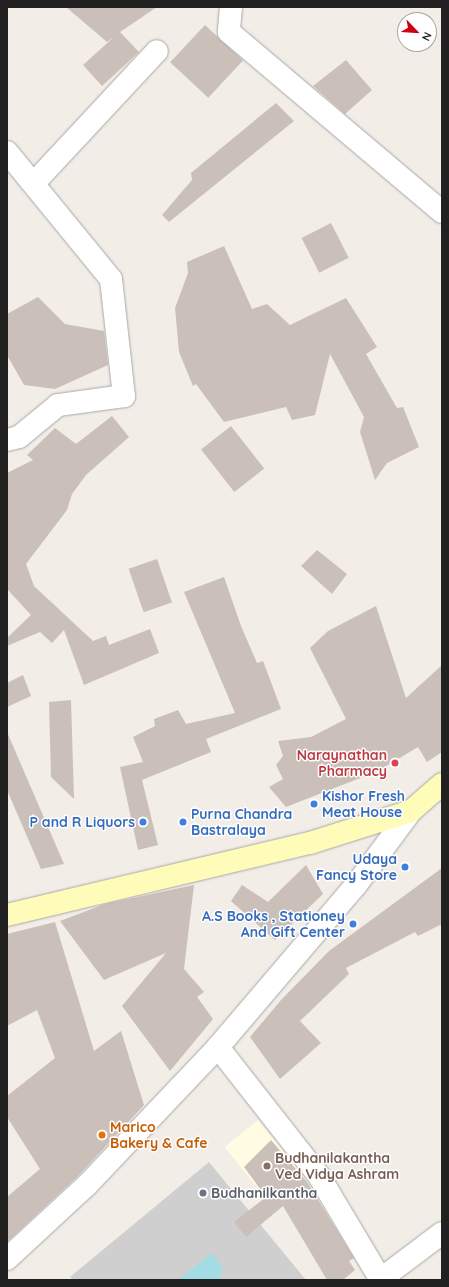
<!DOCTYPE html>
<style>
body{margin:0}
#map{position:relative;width:449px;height:1287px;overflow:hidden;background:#f2ede7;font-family:Quicksand,sans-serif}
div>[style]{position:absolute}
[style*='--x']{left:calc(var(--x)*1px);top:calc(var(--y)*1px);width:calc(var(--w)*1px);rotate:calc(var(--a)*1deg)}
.education>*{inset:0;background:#fffce3;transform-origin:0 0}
.religious>*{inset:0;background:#cfcfcf}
.water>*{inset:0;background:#a4dce3}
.building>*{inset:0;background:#cbbfba;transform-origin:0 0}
.roads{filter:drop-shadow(0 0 1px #a8a8a8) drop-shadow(0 0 1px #a8a8a8)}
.minor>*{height:22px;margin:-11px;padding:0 11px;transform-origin:11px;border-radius:11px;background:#fff}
.tertiary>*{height:22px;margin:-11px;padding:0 11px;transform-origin:11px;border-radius:11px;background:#fff}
.secondary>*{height:22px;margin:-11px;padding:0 11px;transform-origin:11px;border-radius:11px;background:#fffbb8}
.dots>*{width:11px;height:11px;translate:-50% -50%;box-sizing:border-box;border:2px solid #fff;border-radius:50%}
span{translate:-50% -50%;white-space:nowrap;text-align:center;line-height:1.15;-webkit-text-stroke:3px #fff;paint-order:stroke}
.health-label{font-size:14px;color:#be3a42;font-weight:700}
.right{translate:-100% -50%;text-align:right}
.shop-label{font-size:14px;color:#366cbe;font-weight:700}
.left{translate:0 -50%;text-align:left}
.food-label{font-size:14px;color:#c56008;font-weight:700}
.education-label{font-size:14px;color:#785e54;font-weight:700}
.worship-label{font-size:14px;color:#5b616d;font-weight:700}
.frame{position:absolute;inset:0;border:8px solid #212121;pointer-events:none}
.north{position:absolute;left:397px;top:12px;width:40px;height:40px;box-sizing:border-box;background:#fff;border:1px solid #a6a6a6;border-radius:50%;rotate:115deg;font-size:11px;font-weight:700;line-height:16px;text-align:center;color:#212121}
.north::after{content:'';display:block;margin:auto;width:14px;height:18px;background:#d20017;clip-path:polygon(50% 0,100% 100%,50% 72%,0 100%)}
</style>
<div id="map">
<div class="education">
<i style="left:258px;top:1120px;width:80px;height:43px;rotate:51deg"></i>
</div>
<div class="religious">
<i style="clip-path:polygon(209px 1162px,306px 1280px,73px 1280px,70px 1277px)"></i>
</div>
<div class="water">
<i style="clip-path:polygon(212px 1253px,224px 1270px,219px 1274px,223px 1280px,177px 1280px)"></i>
</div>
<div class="building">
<i style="clip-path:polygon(66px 7px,157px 7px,120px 32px,139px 52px,102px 86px,83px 65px,114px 37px,107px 42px)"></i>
<i style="left:205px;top:25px;width:52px;height:51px;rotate:43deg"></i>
<i style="clip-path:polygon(346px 60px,372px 90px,345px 114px,313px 86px)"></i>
<i style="clip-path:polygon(276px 103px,294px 121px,169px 222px,162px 215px,192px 180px,191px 173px)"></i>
<i style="left:331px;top:223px;width:39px;height:33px;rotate:63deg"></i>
<i style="clip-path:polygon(224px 246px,252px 309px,267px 304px,290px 325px,346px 298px,377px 347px,366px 354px,397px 408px,403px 407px,419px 447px,387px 463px,375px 480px,360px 432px,364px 417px,330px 354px,315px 415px,292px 420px,286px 407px,224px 422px,196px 384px,193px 386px,179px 352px,175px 308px,188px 273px,187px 262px)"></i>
<i style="clip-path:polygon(38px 297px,65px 324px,104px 331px,108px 365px,55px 389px,24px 385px,7px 355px,7px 314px)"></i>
<i style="clip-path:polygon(112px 416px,129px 437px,86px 475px,72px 494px,67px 510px,26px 564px,34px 586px,93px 641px,106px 636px,109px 645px,150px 629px,159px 653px,84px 685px,64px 630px,52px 643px,40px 632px,7px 646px,7px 638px,31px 615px,7px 589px,7px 473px,33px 460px,27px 455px,55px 428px,76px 444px)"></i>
<i style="left:231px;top:426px;width:54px;height:38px;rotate:52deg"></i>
<i style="clip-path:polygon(317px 550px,347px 574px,332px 594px,301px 566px)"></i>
<i style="left:157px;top:559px;width:46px;height:30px;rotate:71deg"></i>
<i style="clip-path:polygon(224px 577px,241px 626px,257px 663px,263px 661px,281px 709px,206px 739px,211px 752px,142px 780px,158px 845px,138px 850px,120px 767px,143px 762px,133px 737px,155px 726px,154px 719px,178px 710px,186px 724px,235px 713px,184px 592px)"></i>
<i style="clip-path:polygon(376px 606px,406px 698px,442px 665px,442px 752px,427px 762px,418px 747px,378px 771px,286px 807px,269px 787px,283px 779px,276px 765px,283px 756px,278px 741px,311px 737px,346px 719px,310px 648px,328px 631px)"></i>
<i style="clip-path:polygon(23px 675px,31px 696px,7px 707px,7px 683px)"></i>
<i style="clip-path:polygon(71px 700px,74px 799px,51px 777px,49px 702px)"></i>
<i style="clip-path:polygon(7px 732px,64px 864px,41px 869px,7px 790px)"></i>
<i style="clip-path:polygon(306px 865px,323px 894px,275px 940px,231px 901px,242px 885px,268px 902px)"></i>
<i style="clip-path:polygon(442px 868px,442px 924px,418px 936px,415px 932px,346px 968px,349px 974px,300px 1021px,321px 1043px,280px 1079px,250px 1037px,281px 1000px,329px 951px)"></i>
<i style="clip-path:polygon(194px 885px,184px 969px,204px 992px,197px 997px,213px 1019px,170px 1071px,122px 1006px,166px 953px,104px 980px,60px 921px,105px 904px)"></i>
<i style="clip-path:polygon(55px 922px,94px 1051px,121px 1031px,144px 1105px,78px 1176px,7px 1242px,7px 1197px,40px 1169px,7px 1117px,7px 1096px,55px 1058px,37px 1010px,7px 1026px,7px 934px)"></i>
<i style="clip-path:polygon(271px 1140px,307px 1182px,354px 1258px,349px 1261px,355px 1270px,343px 1280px,327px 1280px,283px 1206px,246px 1237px,234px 1222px,266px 1197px,244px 1167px)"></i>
</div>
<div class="roads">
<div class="minor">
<i style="--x:231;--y:7;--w:25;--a:95"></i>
<i style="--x:229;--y:32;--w:279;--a:40.2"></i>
<i style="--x:7;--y:152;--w:164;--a:50.7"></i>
<i style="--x:111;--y:279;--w:118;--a:83.7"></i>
<i style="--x:124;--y:396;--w:67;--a:172.2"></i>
<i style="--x:58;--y:405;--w:50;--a:140.6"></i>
<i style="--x:19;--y:437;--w:12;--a:166"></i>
<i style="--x:34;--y:183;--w:180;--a:-47"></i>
<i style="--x:7;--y:1259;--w:109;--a:-42.8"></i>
<i style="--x:87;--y:1185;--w:190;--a:-46.5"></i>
<i style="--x:381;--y:1279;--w:76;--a:-37"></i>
</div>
<div class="tertiary">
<i style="--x:381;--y:1280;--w:121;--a:-120.8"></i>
<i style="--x:319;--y:1176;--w:164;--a:-128.1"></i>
<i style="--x:218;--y:1047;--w:213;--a:-49.6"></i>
<i style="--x:356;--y:885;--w:92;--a:-53.4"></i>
</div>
<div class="secondary">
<i style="--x:7;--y:915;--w:311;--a:-13.4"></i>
<i style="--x:310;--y:843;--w:106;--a:-17.6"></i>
<i style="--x:411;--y:811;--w:41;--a:-41.1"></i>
</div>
</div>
<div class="dots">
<i style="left:395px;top:763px;background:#e0444e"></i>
<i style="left:314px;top:804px;background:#3f7fe0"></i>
<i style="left:143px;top:822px;background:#3f7fe0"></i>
<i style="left:183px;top:822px;background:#3f7fe0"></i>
<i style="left:405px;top:867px;background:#3f7fe0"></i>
<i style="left:353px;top:924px;background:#3f7fe0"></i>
<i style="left:102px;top:1135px;background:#e8710a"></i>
<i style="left:267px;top:1166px;background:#8d6e63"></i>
<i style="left:203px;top:1193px;background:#6b7280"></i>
</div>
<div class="health-label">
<span class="right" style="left:387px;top:763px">Naraynathan<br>Pharmacy</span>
</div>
<div class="shop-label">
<span class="left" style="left:322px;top:804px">Kishor Fresh<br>Meat House</span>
<span class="left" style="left:191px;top:822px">Purna Chandra<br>Bastralaya</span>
<span class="right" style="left:135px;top:822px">P and R Liquors</span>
<span class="right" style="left:397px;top:867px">Udaya<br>Fancy Store</span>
<span class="right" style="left:345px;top:924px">A.S Books , Stationey<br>And Gift Center</span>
</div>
<div class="food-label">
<span class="left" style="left:110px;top:1135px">Marico<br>Bakery &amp; Cafe</span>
</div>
<div class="education-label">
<span class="left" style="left:275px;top:1166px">Budhanilakantha<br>Ved Vidya Ashram</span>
</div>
<div class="worship-label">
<span class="left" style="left:211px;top:1193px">Budhanilkantha</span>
</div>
<div class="frame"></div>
<div class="north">N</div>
</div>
